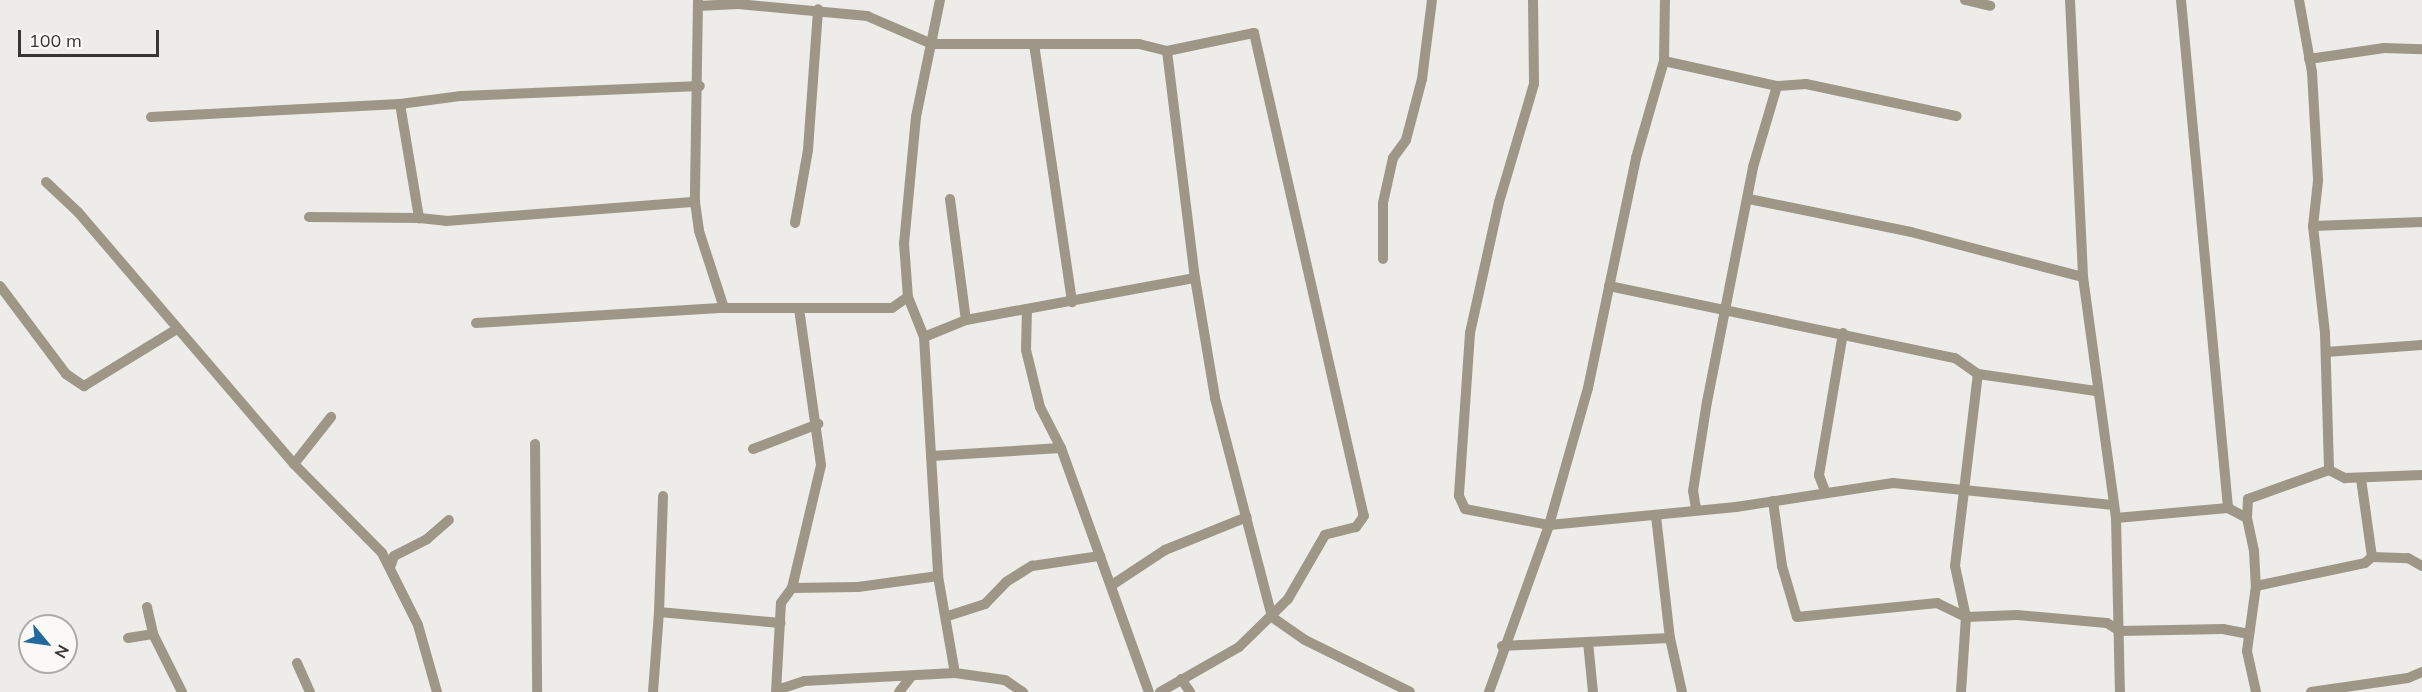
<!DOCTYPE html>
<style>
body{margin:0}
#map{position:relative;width:2422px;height:692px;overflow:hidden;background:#edece8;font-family:Mulish,sans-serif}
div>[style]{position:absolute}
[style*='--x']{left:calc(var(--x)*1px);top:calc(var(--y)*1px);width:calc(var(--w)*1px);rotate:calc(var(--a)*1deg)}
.minor>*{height:10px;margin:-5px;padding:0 5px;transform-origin:5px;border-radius:5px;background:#9e9787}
span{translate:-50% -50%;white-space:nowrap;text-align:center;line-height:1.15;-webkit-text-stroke:6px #fbf9f5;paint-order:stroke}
.north{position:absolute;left:18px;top:614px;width:60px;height:60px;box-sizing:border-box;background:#fbf9f5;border:2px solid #adaba8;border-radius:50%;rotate:119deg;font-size:16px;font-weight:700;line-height:24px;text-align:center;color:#373635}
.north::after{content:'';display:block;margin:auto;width:21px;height:27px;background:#22699d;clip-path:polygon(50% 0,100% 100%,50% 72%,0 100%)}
.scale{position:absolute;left:18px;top:30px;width:141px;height:27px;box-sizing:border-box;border:3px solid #373635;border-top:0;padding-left:8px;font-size:18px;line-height:21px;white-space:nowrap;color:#373635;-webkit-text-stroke:4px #fbf9f5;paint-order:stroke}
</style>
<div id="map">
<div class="minor">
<i style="--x:698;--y:0;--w:202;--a:90.9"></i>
<i style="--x:695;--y:202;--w:29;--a:82"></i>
<i style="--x:699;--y:231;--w:81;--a:72"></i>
<i style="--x:940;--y:0;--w:119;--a:101.6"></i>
<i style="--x:916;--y:117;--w:127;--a:95.4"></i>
<i style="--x:904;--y:243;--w:54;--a:85.8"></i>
<i style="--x:908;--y:297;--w:43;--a:68.2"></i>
<i style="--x:924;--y:337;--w:239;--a:86.6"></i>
<i style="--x:938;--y:576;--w:98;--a:80.1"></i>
<i style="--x:1533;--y:0;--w:84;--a:89.3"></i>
<i style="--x:1534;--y:84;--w:123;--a:106.5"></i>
<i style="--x:1499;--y:202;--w:134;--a:102.5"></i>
<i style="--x:1470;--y:333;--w:163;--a:93.9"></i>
<i style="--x:1459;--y:496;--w:14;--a:65"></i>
<i style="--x:1465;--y:509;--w:86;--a:10.8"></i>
<i style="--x:1549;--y:525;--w:188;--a:-5.5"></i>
<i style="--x:1736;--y:507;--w:159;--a:-8.7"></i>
<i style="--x:1893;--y:483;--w:220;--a:5.7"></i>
<i style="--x:1965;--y:0;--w:26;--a:13"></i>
<i style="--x:2070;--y:0;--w:277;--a:87.3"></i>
<i style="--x:2083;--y:277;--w:243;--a:82.2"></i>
<i style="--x:2116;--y:518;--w:174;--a:88.7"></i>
<i style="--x:2181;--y:0;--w:510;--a:84.71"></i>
<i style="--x:2228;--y:508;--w:21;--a:28"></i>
<i style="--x:2247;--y:518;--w:34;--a:78"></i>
<i style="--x:2254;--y:551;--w:35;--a:87"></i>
<i style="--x:2256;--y:586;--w:66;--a:97.9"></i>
<i style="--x:2247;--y:651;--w:42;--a:77.6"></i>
<i style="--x:2299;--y:0;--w:73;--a:79.8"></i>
<i style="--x:2312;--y:72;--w:109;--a:86.8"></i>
<i style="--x:2318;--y:181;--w:45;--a:96.3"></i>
<i style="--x:2313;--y:226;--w:108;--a:83.6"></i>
<i style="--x:2325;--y:333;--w:137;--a:88.3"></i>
<i style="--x:698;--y:6;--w:40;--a:-2.9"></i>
<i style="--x:738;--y:4;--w:130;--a:5.3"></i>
<i style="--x:867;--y:16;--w:71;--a:23.3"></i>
<i style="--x:932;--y:44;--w:207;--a:0"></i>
<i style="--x:1139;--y:44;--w:29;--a:14"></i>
<i style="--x:1167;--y:51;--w:89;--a:-11.7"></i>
<i style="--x:1254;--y:33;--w:495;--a:77.2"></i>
<i style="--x:1364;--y:516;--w:14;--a:126"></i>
<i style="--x:1356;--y:527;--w:32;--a:166"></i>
<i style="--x:1325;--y:535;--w:74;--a:120"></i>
<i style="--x:1288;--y:599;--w:69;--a:135.6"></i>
<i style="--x:1239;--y:647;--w:91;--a:150.3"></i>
<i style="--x:1034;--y:44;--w:261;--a:81.6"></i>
<i style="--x:1167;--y:51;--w:229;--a:83"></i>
<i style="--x:1195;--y:278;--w:122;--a:80.5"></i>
<i style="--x:1215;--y:398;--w:226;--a:75.4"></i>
<i style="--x:1272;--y:617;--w:40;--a:34.9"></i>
<i style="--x:1305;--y:640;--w:117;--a:26.3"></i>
<i style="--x:2309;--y:59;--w:76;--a:-8.3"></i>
<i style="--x:2384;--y:48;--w:38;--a:2"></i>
<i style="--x:1664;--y:61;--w:116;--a:12.5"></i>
<i style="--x:1777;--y:86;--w:29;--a:-4"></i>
<i style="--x:1806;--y:84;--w:154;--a:12"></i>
<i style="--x:400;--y:104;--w:116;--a:80.5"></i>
<i style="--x:419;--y:218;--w:27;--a:6"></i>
<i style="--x:446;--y:221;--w:250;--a:-4.4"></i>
<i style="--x:151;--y:117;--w:249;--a:-3"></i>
<i style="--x:400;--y:104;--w:62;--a:-7.5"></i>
<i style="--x:461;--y:96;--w:239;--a:-2.4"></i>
<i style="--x:46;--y:182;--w:44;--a:43.2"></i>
<i style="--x:78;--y:212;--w:332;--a:49.4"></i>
<i style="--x:294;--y:464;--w:125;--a:45.3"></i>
<i style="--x:382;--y:553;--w:80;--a:63.4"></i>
<i style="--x:418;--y:625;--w:70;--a:74.2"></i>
<i style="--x:950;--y:199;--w:122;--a:82.5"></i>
<i style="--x:1749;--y:199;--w:165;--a:11.5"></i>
<i style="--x:1911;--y:232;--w:178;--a:14.7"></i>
<i style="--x:309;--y:217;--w:110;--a:0.5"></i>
<i style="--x:795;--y:223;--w:74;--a:-79.9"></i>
<i style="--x:808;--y:150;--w:141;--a:-85.9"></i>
<i style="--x:2313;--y:226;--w:109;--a:-2.1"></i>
<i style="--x:1383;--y:259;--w:56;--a:-90"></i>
<i style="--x:1383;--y:203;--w:46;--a:-77.5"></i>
<i style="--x:1393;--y:158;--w:22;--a:-54"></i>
<i style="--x:1406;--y:140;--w:63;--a:-75.3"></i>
<i style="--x:1422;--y:79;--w:80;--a:-82.8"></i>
<i style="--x:0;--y:286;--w:110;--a:53.1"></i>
<i style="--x:66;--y:374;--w:22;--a:34"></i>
<i style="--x:84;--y:386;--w:109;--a:-31.5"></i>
<i style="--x:1609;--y:286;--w:353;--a:11.8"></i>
<i style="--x:1955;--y:358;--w:28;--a:35"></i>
<i style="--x:1978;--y:374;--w:119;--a:8.2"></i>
<i style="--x:1027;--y:309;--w:41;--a:91.4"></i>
<i style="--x:1026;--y:350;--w:59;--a:76.2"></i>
<i style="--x:1040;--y:407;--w:46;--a:62.9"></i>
<i style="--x:1061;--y:448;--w:259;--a:70.2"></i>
<i style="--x:476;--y:323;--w:248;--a:-3.5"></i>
<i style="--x:724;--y:308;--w:168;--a:0"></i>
<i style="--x:892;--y:308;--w:19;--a:-35"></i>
<i style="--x:924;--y:337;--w:45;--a:-22"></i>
<i style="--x:966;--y:320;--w:233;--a:-10.4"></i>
<i style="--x:2326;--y:352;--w:96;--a:-4.2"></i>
<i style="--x:535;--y:444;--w:248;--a:89.5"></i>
<i style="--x:753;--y:449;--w:70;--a:-21"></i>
<i style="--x:931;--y:456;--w:130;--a:-3.5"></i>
<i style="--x:294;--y:464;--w:60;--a:-51.8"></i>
<i style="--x:1825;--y:491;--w:17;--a:-111"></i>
<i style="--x:1819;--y:475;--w:144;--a:-80.4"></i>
<i style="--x:1773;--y:501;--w:66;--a:82.1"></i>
<i style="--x:1782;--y:566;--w:53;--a:73.6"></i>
<i style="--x:1797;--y:617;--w:141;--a:-5.7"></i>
<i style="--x:1937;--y:603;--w:32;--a:26"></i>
<i style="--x:1966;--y:617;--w:51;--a:-2.2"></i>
<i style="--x:2017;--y:615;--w:90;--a:5.1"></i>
<i style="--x:2107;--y:623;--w:15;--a:32"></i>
<i style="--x:2120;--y:631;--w:103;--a:-1.1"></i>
<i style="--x:2223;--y:629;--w:25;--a:11"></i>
<i style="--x:1696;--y:509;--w:18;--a:-99"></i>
<i style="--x:1693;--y:491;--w:90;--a:-81.1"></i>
<i style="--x:1707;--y:402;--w:239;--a:-78.9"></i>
<i style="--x:1753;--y:167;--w:84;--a:-73.5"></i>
<i style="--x:1656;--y:516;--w:123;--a:83.5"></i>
<i style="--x:1670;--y:638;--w:55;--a:77.5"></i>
<i style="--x:2116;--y:518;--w:112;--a:-5.1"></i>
<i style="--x:2247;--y:518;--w:19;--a:-87"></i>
<i style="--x:2248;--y:499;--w:86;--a:-19.7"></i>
<i style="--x:2329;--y:470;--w:18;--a:27"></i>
<i style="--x:2345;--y:478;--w:77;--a:-2.2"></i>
<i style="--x:2372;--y:557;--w:36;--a:2"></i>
<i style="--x:2408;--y:558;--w:16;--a:30"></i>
<i style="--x:391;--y:565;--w:9;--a:-72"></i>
<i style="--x:394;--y:556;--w:37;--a:-27"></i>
<i style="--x:427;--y:539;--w:29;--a:-41"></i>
<i style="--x:1112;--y:585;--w:64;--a:-33.4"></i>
<i style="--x:1165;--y:550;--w:88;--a:-21.9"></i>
<i style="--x:2256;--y:586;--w:111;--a:-11.9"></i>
<i style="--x:2365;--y:563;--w:9;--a:-41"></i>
<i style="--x:2372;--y:557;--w:79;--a:-98"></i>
<i style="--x:792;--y:588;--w:66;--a:-0.9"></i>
<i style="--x:858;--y:587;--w:81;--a:-7.8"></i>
<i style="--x:147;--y:607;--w:28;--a:77"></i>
<i style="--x:659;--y:612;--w:116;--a:-88"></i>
<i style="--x:948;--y:616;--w:39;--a:-18"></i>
<i style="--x:985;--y:604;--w:30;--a:-46"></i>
<i style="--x:1006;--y:582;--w:31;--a:-32"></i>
<i style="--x:1032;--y:566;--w:69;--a:-8.4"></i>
<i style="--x:128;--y:638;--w:25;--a:-9"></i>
<i style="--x:153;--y:634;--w:65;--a:63.4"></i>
<i style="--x:1588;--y:642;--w:50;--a:84.3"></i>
<i style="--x:1502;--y:646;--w:168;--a:-2.7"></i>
<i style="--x:297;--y:663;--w:32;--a:66"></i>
<i style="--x:1181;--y:679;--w:16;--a:55"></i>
<i style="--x:777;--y:690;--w:28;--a:-18"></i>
<i style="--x:804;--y:681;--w:151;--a:-3"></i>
<i style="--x:955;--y:673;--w:50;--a:8"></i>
<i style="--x:1005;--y:680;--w:22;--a:34"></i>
<i style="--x:653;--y:692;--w:80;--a:-85.7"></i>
<i style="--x:659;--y:612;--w:122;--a:5.2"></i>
<i style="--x:776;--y:692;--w:89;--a:-86.8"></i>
<i style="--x:781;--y:603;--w:19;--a:-54"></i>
<i style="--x:792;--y:588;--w:126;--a:-76.7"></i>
<i style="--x:821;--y:465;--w:158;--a:-98"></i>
<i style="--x:899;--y:692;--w:18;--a:-52"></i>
<i style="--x:1489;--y:692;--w:177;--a:-70.2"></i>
<i style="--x:1549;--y:525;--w:142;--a:-74.1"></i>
<i style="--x:1588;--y:388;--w:235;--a:-78.2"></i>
<i style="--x:1636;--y:158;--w:101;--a:-73.9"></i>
<i style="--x:1664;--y:61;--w:61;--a:-89.1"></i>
<i style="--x:1961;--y:692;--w:75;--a:-86.2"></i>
<i style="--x:1966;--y:617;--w:52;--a:-102.2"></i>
<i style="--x:1955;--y:566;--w:193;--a:-83.2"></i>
<i style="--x:2311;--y:692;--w:98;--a:-8.2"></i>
<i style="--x:2408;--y:678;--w:15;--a:-23"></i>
</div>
<div class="north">N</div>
<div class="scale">100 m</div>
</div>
